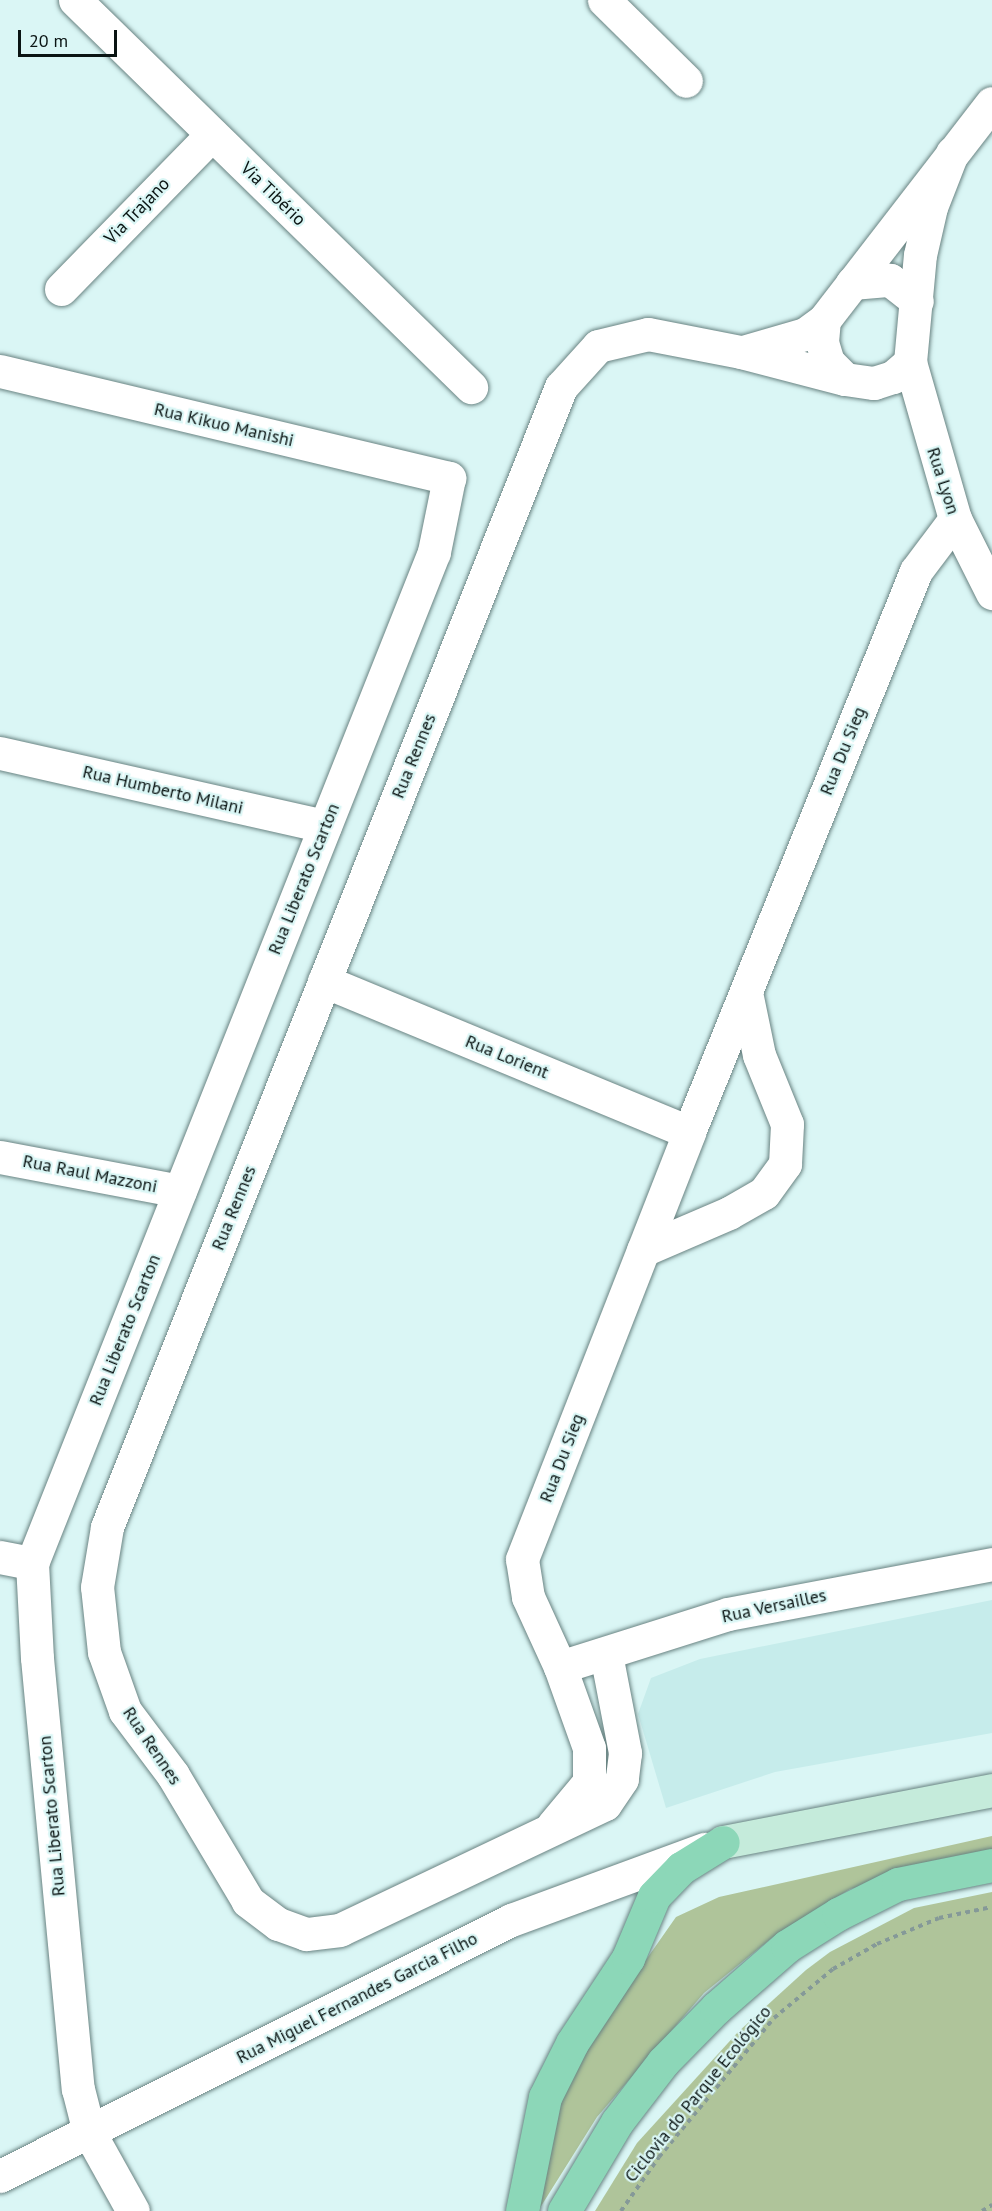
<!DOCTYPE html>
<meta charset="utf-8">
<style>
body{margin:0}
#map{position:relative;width:992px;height:2211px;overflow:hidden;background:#daf6f5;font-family:"PT Sans",sans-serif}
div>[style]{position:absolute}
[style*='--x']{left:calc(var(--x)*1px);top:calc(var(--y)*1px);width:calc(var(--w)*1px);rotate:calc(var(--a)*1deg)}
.built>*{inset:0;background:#c6eceb}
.green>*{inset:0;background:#afc49a}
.path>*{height:4px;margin-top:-2px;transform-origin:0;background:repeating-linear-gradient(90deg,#859998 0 4.5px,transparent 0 9px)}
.roads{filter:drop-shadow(0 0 2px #698382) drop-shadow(0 0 2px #698382)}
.street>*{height:33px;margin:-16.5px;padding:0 16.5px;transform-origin:16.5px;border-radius:16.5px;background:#fff}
.secondary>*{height:33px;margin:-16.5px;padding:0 16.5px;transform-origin:16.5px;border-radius:16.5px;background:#c5ebdb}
.primary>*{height:33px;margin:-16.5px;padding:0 16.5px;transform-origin:16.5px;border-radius:16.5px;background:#8cd7b8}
span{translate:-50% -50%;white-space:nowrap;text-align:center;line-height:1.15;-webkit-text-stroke:4.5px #daf6f5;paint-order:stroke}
.street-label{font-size:18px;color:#0a1413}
.scale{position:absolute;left:18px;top:30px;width:99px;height:27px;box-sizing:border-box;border:3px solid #0a1413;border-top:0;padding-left:8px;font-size:18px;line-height:21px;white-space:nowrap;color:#0a1413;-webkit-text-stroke:4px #daf6f5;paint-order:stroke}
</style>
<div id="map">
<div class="built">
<i style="clip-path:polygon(992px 1600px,992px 1733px,775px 1772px,666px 1808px,638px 1714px,651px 1678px,700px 1659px)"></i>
</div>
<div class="green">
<i style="clip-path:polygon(992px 1836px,992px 1855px,850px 1889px,773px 1937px,704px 1993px,597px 2117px,538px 2211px,552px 2120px,585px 2047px,676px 1917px,719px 1897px)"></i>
<i style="clip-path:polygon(992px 1892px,992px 2211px,595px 2211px,637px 2143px,738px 2032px,806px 1970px,830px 1952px,914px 1908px)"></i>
</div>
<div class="path">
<i style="--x:621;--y:2211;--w:66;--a:-54.9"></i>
<i style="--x:659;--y:2157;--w:180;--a:-50.4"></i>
<i style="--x:774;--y:2018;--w:77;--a:-39.7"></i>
<i style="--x:833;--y:1969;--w:51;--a:-29.6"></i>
<i style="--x:877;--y:1944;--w:67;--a:-22.8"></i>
<i style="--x:939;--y:1918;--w:54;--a:-11.7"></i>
<i style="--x:982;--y:2211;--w:12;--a:-31"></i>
</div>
<div class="roads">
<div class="street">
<i style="--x:75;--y:0;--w:554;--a:44.34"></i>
<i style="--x:604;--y:0;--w:115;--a:44.6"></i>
<i style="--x:852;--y:283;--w:38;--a:-5"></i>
<i style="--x:890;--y:280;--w:34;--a:38"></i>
<i style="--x:61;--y:289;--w:216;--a:-45.7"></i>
<i style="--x:746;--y:351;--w:61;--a:-16.1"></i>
<i style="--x:805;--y:334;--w:24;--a:-36"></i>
<i style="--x:910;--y:362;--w:163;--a:74"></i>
<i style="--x:955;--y:519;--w:83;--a:63.4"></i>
<i style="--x:0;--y:371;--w:462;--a:13.4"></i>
<i style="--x:449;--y:478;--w:76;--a:101.5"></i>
<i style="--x:434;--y:552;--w:1088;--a:111.68"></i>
<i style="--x:32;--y:1563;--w:95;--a:87"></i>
<i style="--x:37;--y:1658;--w:433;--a:84.6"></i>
<i style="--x:78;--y:2089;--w:44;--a:75.7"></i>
<i style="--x:89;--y:2132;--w:90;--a:60.9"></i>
<i style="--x:845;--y:379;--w:24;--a:-135"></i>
<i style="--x:828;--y:362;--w:21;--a:-107"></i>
<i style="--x:822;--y:342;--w:22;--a:-85"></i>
<i style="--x:824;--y:320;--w:274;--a:-52.3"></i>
<i style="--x:0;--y:753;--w:333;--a:12.7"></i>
<i style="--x:324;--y:981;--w:395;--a:22.5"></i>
<i style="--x:0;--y:1157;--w:183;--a:10.7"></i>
<i style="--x:643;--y:1250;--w:94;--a:-23.3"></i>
<i style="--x:729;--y:1213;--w:40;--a:-29.7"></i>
<i style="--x:764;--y:1193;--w:36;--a:-54"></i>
<i style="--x:785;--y:1164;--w:40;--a:-87.1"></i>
<i style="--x:787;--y:1124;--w:74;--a:-112.1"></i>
<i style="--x:759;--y:1055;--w:64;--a:-101.7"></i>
<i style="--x:0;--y:1557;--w:33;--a:11"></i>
<i style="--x:606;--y:1654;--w:101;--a:79.1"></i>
<i style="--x:625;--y:1753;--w:26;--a:97"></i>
<i style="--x:622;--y:1779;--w:30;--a:124"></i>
<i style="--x:605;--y:1804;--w:293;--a:154.6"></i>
<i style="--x:340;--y:1930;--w:34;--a:173"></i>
<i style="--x:306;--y:1934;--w:30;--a:-160"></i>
<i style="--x:278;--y:1924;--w:38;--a:-143"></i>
<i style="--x:248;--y:1901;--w:147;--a:-120.8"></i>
<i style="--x:173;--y:1775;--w:80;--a:-126.9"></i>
<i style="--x:125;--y:1711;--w:63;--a:-109.6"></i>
<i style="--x:104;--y:1652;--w:65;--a:-96.1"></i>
<i style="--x:97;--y:1587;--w:61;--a:-80.5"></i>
<i style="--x:107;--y:1527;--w:1227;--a:-68.29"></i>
<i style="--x:561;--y:387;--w:55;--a:-47.9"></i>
<i style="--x:598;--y:346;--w:51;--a:-13.5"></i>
<i style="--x:648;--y:334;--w:95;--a:11"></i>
<i style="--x:741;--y:352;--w:107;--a:14.6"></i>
<i style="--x:845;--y:379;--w:29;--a:8"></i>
<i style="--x:874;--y:383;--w:20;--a:-18"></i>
<i style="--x:893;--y:377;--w:23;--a:-41"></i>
<i style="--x:910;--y:362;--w:107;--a:-84.7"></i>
<i style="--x:920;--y:255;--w:49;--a:-77.1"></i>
<i style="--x:931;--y:207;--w:58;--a:-68.7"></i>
<i style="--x:560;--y:1667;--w:176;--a:-17.5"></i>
<i style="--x:728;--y:1614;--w:269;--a:-10.7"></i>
<i style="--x:553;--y:1825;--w:56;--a:-50.1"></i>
<i style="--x:589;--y:1782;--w:34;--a:-90"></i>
<i style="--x:589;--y:1748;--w:86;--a:-109.7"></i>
<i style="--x:560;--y:1667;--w:77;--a:-114.6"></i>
<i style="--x:528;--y:1597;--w:38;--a:-99"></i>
<i style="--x:522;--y:1559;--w:458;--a:-68.6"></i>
<i style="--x:689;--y:1132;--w:605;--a:-67.97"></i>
<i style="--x:916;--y:571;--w:65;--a:-53.1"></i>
<i style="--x:0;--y:2176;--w:572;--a:-26.61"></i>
<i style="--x:511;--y:1920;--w:206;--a:-20.2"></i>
</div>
<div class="secondary">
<i style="--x:723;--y:1842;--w:274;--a:-10.9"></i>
</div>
<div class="primary">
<i style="--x:522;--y:2211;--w:116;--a:-78.6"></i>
<i style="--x:545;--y:2097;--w:60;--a:-63.4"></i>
<i style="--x:572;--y:2043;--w:102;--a:-56.6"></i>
<i style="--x:628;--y:1958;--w:67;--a:-67.2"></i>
<i style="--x:654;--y:1896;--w:39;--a:-46"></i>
<i style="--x:681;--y:1868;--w:49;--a:-31.8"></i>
<i style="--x:564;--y:2211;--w:104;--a:-59.2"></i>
<i style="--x:617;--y:2122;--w:76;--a:-52.5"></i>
<i style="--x:663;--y:2062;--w:76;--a:-45.5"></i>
<i style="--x:716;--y:2008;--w:94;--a:-41.1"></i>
<i style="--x:787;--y:1946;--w:60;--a:-32.1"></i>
<i style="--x:838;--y:1914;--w:67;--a:-26.6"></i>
<i style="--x:898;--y:1884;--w:96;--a:-11.4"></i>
</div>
</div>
<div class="street-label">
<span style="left:273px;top:194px;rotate:44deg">Via Tibério</span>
<span style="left:137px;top:211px;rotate:-46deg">Via Trajano</span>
<span style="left:224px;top:425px;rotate:13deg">Rua Kikuo Manishi</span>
<span style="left:943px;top:481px;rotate:72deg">Rua Lyon</span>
<span style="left:843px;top:751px;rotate:-68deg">Rua Du Sieg</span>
<span style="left:414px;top:756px;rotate:-68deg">Rua Rennes</span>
<span style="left:163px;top:790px;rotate:13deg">Rua Humberto Milani</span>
<span style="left:304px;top:879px;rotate:-68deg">Rua Liberato Scarton</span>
<span style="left:507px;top:1057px;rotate:22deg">Rua Lorient</span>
<span style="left:90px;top:1174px;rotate:11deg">Rua Raul Mazzoni</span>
<span style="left:234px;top:1208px;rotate:-68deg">Rua Rennes</span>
<span style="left:125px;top:1330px;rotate:-68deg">Rua Liberato Scarton</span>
<span style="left:562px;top:1458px;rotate:-69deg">Rua Du Sieg</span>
<span style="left:774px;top:1606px;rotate:-12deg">Rua Versailles</span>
<span style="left:152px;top:1746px;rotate:56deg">Rua Rennes</span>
<span style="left:52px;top:1816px;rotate:-95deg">Rua Liberato Scarton</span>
<span style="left:357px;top:1998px;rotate:-27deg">Rua Miguel Fernandes Garcia Filho</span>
<span style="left:698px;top:2094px;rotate:-51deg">Ciclovia do Parque Ecológico</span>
</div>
<div class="scale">20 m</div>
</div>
